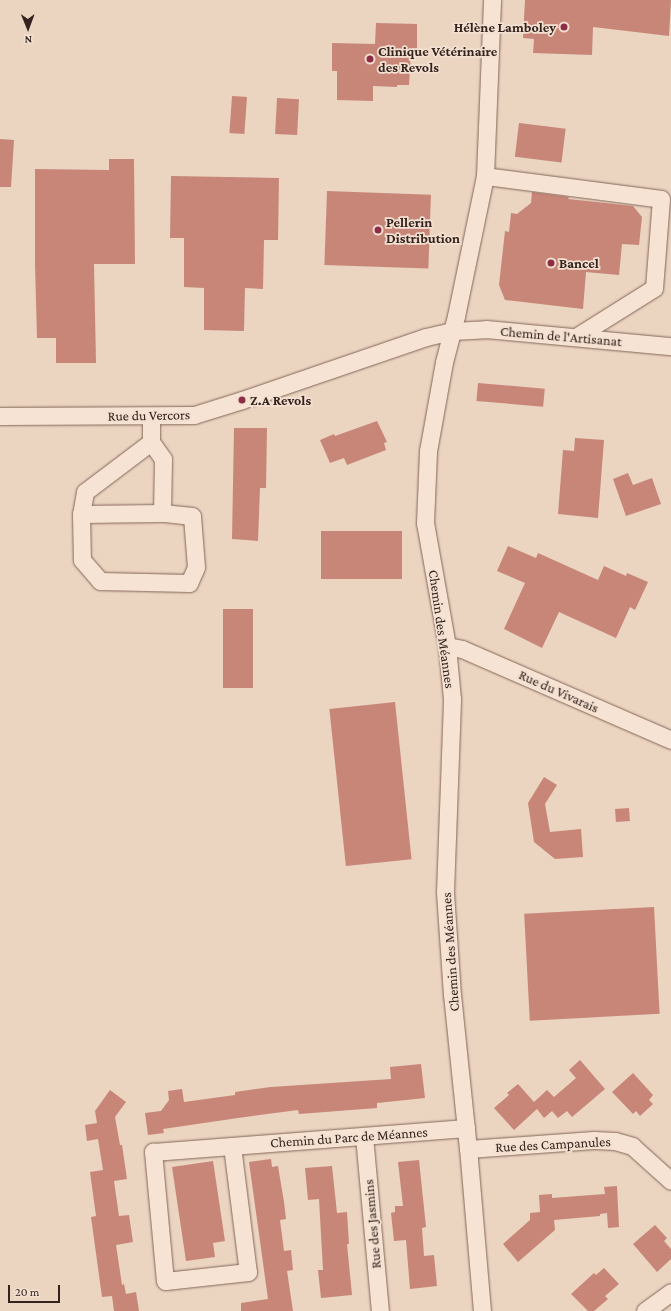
<!DOCTYPE html>
<meta charset="utf-8">
<style>
body{margin:0}
#map{position:relative;width:671px;height:1311px;overflow:hidden;background:#ebd4c0;font-family:"Crimson Pro",serif}
div>[style]{position:absolute}
[style*='--x']{left:calc(var(--x)*1px);top:calc(var(--y)*1px);width:calc(var(--w)*1px);rotate:calc(var(--a)*1deg)}
.building>*{inset:0;background:#c78678;transform-origin:0 0}
.roads{filter:drop-shadow(0 0 1px #836659) drop-shadow(0 0 1px #836659)}
.minor>*{height:17px;margin:-8.5px;padding:0 8.5px;transform-origin:8.5px;border-radius:8.5px;background:#f6e3d3}
.dots>*{width:11px;height:11px;translate:-50% -50%;box-sizing:border-box;border:2px solid #f3e0d0;border-radius:50%}
span{translate:-50% -50%;white-space:nowrap;text-align:center;line-height:1.15;-webkit-text-stroke:3.5px #f3e0d0;paint-order:stroke}
.poi-label{font-size:14px;color:#33221d;font-weight:700}
.right{translate:-100% -50%;text-align:right}
.left{translate:0 -50%;text-align:left}
.street-label{font-size:14px;color:#33221d}
.north{position:absolute;left:8px;top:8px;width:40px;height:40px;-webkit-text-stroke:3px #f3e0d0;paint-order:stroke;rotate:179deg;font-size:11px;font-weight:700;line-height:16px;text-align:center;color:#33221d}
.north::after{content:'';display:block;margin:auto;width:14px;height:18px;background:#33221d;clip-path:polygon(50% 0,100% 100%,50% 72%,0 100%)}
.scale{position:absolute;left:8px;top:1285px;width:52px;height:18px;box-sizing:border-box;border:2px solid #33221d;border-top:0;padding-left:5px;font-size:12px;line-height:14px;white-space:nowrap;color:#33221d;-webkit-text-stroke:3px #f3e0d0;paint-order:stroke}
</style>
<div id="map">
<div class="building">
<i style="clip-path:polygon(525px 0,671px 0,669px 36px,593px 27px,592px 55px,533px 53px,534px 39px,523px 38px)"></i>
<i style="clip-path:polygon(376px 23px,417px 24px,417px 50px,411px 50px,409px 85px,397px 85px,397px 87px,373px 86px,373px 101px,337px 100px,337px 71px,332px 71px,332px 43px,375px 44px)"></i>
<i style="left:232px;top:96px;width:15px;height:37px;rotate:4deg"></i>
<i style="left:277px;top:98px;width:22px;height:36px;rotate:3deg"></i>
<i style="left:519px;top:123px;width:47px;height:34px;rotate:7deg"></i>
<i style="clip-path:polygon(0 139px,14px 140px,11px 187px,0 187px)"></i>
<i style="clip-path:polygon(109px 159px,134px 159px,135px 264px,94px 264px,96px 363px,56px 363px,56px 338px,37px 338px,35px 264px,35px 169px,109px 170px)"></i>
<i style="clip-path:polygon(171px 176px,279px 178px,278px 240px,264px 240px,263px 289px,245px 288px,244px 331px,204px 330px,204px 288px,184px 287px,184px 238px,170px 238px)"></i>
<i style="left:327px;top:191px;width:104px;height:74px;rotate:2deg"></i>
<i style="clip-path:polygon(532px 192px,569px 197px,568px 199px,633px 206px,642px 217px,639px 245px,622px 244px,619px 275px,586px 272px,583px 309px,505px 300px,499px 285px,505px 231px,509px 232px,511px 213px,517px 214px,531px 203px)"></i>
<i style="left:478px;top:383px;width:67px;height:18px;rotate:5deg"></i>
<i style="clip-path:polygon(377px 421px,387px 442px,384px 443px,386px 450px,347px 465px,344px 458px,330px 463px,320px 440px,334px 434px,335px 436px)"></i>
<i style="clip-path:polygon(234px 428px,267px 428px,266px 488px,260px 488px,258px 541px,232px 539px)"></i>
<i style="clip-path:polygon(575px 438px,604px 440px,598px 518px,558px 514px,563px 450px,574px 451px)"></i>
<i style="clip-path:polygon(628px 473px,633px 485px,652px 478px,661px 504px,626px 516px,613px 479px)"></i>
<i style="left:321px;top:531px;width:81px;height:48px"></i>
<i style="clip-path:polygon(508px 546px,536px 558px,538px 553px,598px 580px,604px 566px,626px 576px,627px 573px,648px 582px,635px 610px,630px 607px,616px 638px,559px 612px,542px 648px,504px 629px,525px 583px,497px 571px)"></i>
<i style="left:223px;top:609px;width:30px;height:79px"></i>
<i style="left:395px;top:702px;width:158px;height:66px;rotate:84deg"></i>
<i style="clip-path:polygon(544px 777px,557px 785px,545px 804px,550px 832px,581px 829px,583px 857px,555px 859px,534px 842px,528px 803px)"></i>
<i style="left:629px;top:808px;width:13px;height:14px;rotate:86deg"></i>
<i style="left:654px;top:907px;width:107px;height:130px;rotate:87deg"></i>
<i style="clip-path:polygon(580px 1060px,605px 1089px,572px 1117px,567px 1111px,558px 1118px,552px 1111px,544px 1118px,537px 1109px,514px 1130px,494px 1108px,509px 1095px,507px 1093px,518px 1084px,534px 1102px,547px 1090px,554px 1097px,576px 1078px,569px 1070px)"></i>
<i style="clip-path:polygon(421px 1064px,425px 1098px,377px 1103px,377px 1108px,299px 1114px,298px 1110px,238px 1118px,163px 1129px,164px 1133px,148px 1135px,145px 1113px,161px 1111px,169px 1100px,168px 1091px,182px 1089px,184px 1102px,235px 1095px,235px 1092px,271px 1087px,391px 1079px,390px 1067px)"></i>
<i style="clip-path:polygon(633px 1073px,653px 1095px,649px 1100px,653px 1104px,640px 1116px,636px 1111px,633px 1114px,612px 1092px)"></i>
<i style="clip-path:polygon(110px 1090px,126px 1102px,115px 1117px,120px 1145px,122px 1145px,127px 1179px,114px 1181px,119px 1216px,129px 1215px,133px 1242px,116px 1245px,122px 1285px,124px 1284px,126px 1294px,136px 1292px,139px 1311px,114px 1311px,112px 1296px,102px 1297px,91px 1217px,96px 1216px,90px 1172px,103px 1170px,98px 1139px,87px 1141px,85px 1125px,97px 1123px,95px 1111px)"></i>
<i style="clip-path:polygon(271px 1159px,272px 1167px,278px 1166px,284px 1202px,286px 1219px,280px 1220px,284px 1251px,291px 1250px,293px 1270px,287px 1271px,293px 1311px,241px 1311px,241px 1303px,268px 1299px,249px 1162px)"></i>
<i style="clip-path:polygon(419px 1160px,426px 1227px,422px 1228px,424px 1256px,434px 1255px,437px 1286px,410px 1289px,406px 1240px,394px 1241px,391px 1213px,395px 1212px,395px 1206px,403px 1206px,398px 1162px)"></i>
<i style="clip-path:polygon(213px 1161px,225px 1241px,213px 1243px,215px 1257px,186px 1261px,172px 1167px)"></i>
<i style="clip-path:polygon(332px 1166px,337px 1213px,347px 1212px,349px 1244px,347px 1244px,352px 1295px,321px 1298px,318px 1270px,323px 1270px,319px 1199px,308px 1200px,305px 1168px)"></i>
<i style="clip-path:polygon(617px 1186px,619px 1227px,608px 1228px,607px 1213px,600px 1214px,600px 1216px,554px 1220px,555px 1230px,518px 1262px,503px 1244px,530px 1220px,530px 1213px,540px 1212px,539px 1195px,552px 1194px,552px 1198px,605px 1194px,604px 1187px)"></i>
<i style="clip-path:polygon(655px 1225px,667px 1238px,664px 1241px,671px 1249px,671px 1259px,657px 1272px,633px 1244px)"></i>
<i style="clip-path:polygon(604px 1268px,619px 1284px,605px 1296px,608px 1299px,594px 1311px,588px 1311px,571px 1294px,594px 1273px,596px 1275px)"></i>
</div>
<div class="roads">
<div class="minor">
<i style="--x:485;--y:176;--w:177;--a:7.4"></i>
<i style="--x:661;--y:199;--w:89;--a:94.5"></i>
<i style="--x:654;--y:288;--w:92;--a:147.9"></i>
<i style="--x:0;--y:416;--w:194;--a:-0.3"></i>
<i style="--x:194;--y:415;--w:50;--a:-17.4"></i>
<i style="--x:242;--y:400;--w:194;--a:-18.9"></i>
<i style="--x:426;--y:337;--w:27;--a:-13"></i>
<i style="--x:452;--y:331;--w:34;--a:-3"></i>
<i style="--x:486;--y:329;--w:186;--a:5.3"></i>
<i style="--x:151;--y:416;--w:26;--a:90"></i>
<i style="--x:151;--y:442;--w:83;--a:142.9"></i>
<i style="--x:85;--y:492;--w:22;--a:100"></i>
<i style="--x:81;--y:514;--w:46;--a:88.8"></i>
<i style="--x:82;--y:560;--w:28;--a:49"></i>
<i style="--x:100;--y:581;--w:89;--a:1.3"></i>
<i style="--x:189;--y:583;--w:17;--a:-66"></i>
<i style="--x:196;--y:567;--w:51;--a:-94.5"></i>
<i style="--x:192;--y:516;--w:30;--a:-174"></i>
<i style="--x:162;--y:513;--w:54;--a:-88.9"></i>
<i style="--x:163;--y:459;--w:21;--a:-125"></i>
<i style="--x:81;--y:514;--w:81;--a:-0.7"></i>
<i style="--x:447;--y:646;--w:15;--a:11"></i>
<i style="--x:462;--y:649;--w:228;--a:23.5"></i>
<i style="--x:364;--y:1136;--w:176;--a:84.8"></i>
<i style="--x:232;--y:1146;--w:127;--a:82.8"></i>
<i style="--x:248;--y:1272;--w:83;--a:173.8"></i>
<i style="--x:165;--y:1281;--w:130;--a:-95.3"></i>
<i style="--x:153;--y:1152;--w:314;--a:-4.4"></i>
<i style="--x:468;--y:1149;--w:126;--a:-4.1"></i>
<i style="--x:594;--y:1140;--w:21;--a:3"></i>
<i style="--x:615;--y:1141;--w:18;--a:16"></i>
<i style="--x:632;--y:1146;--w:52;--a:41.9"></i>
<i style="--x:482;--y:1311;--w:163;--a:-94.9"></i>
<i style="--x:468;--y:1149;--w:155;--a:-95.9"></i>
<i style="--x:452;--y:995;--w:103;--a:-93.9"></i>
<i style="--x:445;--y:892;--w:193;--a:-87.9"></i>
<i style="--x:452;--y:699;--w:53;--a:-95.4"></i>
<i style="--x:447;--y:646;--w:125;--a:-100.1"></i>
<i style="--x:425;--y:523;--w:72;--a:-87.6"></i>
<i style="--x:428;--y:451;--w:90;--a:-79.8"></i>
<i style="--x:444;--y:362;--w:48;--a:-75.4"></i>
<i style="--x:456;--y:316;--w:143;--a:-78.3"></i>
<i style="--x:485;--y:176;--w:176;--a:-87.7"></i>
<i style="--x:645;--y:1311;--w:32;--a:-36"></i>
</div>
</div>
<div class="dots">
<i style="left:564px;top:27px;background:#8e2d45"></i>
<i style="left:370px;top:59px;background:#8e2d45"></i>
<i style="left:378px;top:230px;background:#8e2d45"></i>
<i style="left:551px;top:263px;background:#8e2d45"></i>
<i style="left:242px;top:400px;background:#8e2d45"></i>
</div>
<div class="poi-label">
<span class="right" style="left:556px;top:27px">Hélène Lamboley</span>
<span class="left" style="left:378px;top:59px">Clinique Vétérinaire<br>des Revols</span>
<span class="left" style="left:386px;top:230px">Pellerin<br>Distribution</span>
<span class="left" style="left:559px;top:263px">Bancel</span>
<span class="left" style="left:250px;top:400px">Z.A Revols</span>
</div>
<div class="street-label">
<span style="left:561px;top:336px;rotate:5deg">Chemin de l'Artisanat</span>
<span style="left:149px;top:415px;rotate:-1deg">Rue du Vercors</span>
<span style="left:442px;top:629px;rotate:82deg">Chemin des Méannes</span>
<span style="left:559px;top:691px;rotate:24deg">Rue du Vivarais</span>
<span style="left:450px;top:952px;rotate:-94deg">Chemin des Méannes</span>
<span style="left:349px;top:1137px;rotate:-4deg">Chemin du Parc de Méannes</span>
<span style="left:553px;top:1144px;rotate:-3deg">Rue des Campanules</span>
<span style="left:372px;top:1224px;rotate:-95deg">Rue des Jasmins</span>
</div>
<div class="north">N</div>
<div class="scale">20 m</div>
</div>
